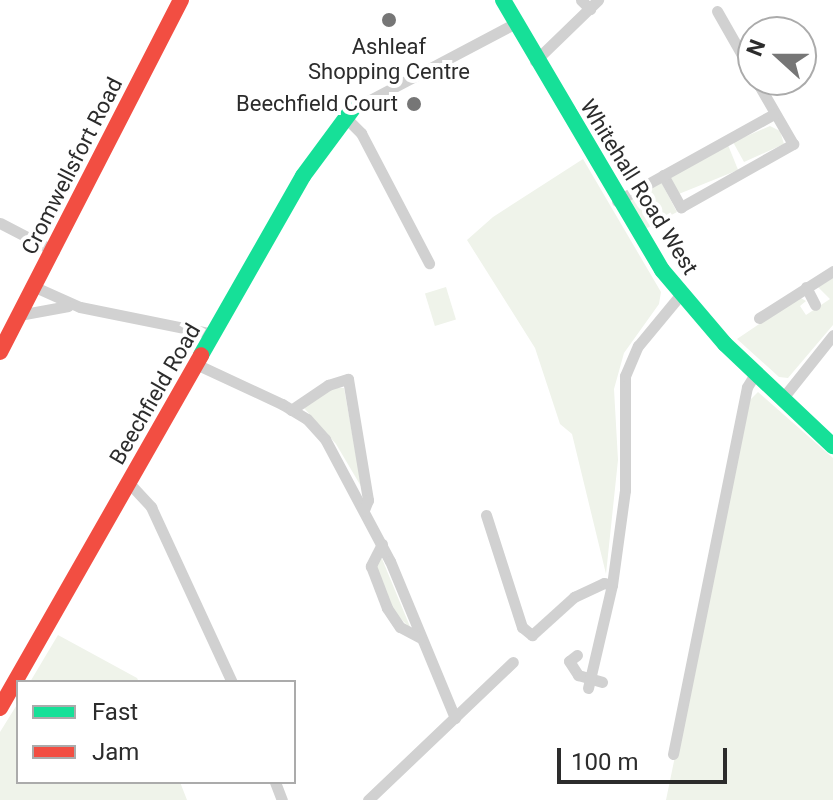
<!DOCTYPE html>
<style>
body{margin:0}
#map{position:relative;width:833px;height:800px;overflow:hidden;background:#fff;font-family:Roboto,sans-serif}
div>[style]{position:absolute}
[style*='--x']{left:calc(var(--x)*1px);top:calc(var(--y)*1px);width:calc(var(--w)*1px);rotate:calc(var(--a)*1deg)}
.green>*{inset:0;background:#eff3ea;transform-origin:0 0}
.street>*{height:11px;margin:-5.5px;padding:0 5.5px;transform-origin:5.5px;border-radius:5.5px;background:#d1d1d1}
.fast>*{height:16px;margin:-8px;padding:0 8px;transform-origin:8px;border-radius:8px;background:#16e098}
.jam>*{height:16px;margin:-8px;padding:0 8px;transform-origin:8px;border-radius:8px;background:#f24e42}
.dots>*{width:22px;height:22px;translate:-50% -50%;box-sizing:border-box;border:4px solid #fff;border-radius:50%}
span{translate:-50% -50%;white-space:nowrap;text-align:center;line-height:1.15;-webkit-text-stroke:8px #fff;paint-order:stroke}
.poi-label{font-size:22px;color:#2c2c2c}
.right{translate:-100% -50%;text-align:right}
.street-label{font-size:22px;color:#2c2c2c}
.legend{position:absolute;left:16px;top:680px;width:280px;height:104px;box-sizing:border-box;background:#fff;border:2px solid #ababab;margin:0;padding:10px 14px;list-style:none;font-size:24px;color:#2c2c2c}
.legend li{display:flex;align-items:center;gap:16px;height:40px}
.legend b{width:40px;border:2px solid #ababab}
.north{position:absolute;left:737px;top:16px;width:80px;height:80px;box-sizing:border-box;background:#fff;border:2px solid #ababab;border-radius:50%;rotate:291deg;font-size:22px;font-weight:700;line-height:32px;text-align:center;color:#2c2c2c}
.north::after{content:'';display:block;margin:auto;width:28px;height:36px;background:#767676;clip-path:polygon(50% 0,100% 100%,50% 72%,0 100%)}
.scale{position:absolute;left:557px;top:748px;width:170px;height:36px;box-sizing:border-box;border:4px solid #2c2c2c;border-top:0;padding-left:10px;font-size:24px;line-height:28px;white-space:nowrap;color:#2c2c2c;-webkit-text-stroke:6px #fff;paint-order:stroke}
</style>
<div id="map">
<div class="green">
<i style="clip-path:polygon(770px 126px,780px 131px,784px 144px,744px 162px,733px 142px)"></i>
<i style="left:728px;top:145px;width:27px;height:66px;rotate:68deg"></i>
<i style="clip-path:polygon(583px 159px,661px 292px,659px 304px,624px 353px,614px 389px,618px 460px,606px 574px,572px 434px,560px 424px,535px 348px,467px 240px,493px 217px)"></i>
<i style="left:661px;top:182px;width:34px;height:37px;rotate:62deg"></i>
<i style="clip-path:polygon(833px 278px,833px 325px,788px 378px,779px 377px,737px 339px,799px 297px,806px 301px,800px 306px,806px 315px,830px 299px,818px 287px)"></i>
<i style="left:446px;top:287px;width:34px;height:22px;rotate:73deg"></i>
<i style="clip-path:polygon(333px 388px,344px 388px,362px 488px,336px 444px,304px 408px)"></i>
<i style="clip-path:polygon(758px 392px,833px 458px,833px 800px,666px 800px,748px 402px)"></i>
<i style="clip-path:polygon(380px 554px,411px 629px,395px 613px,376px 570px)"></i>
<i style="clip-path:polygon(58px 635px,137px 678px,139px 682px,30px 682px)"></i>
<i style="clip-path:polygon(18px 703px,18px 782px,180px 782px,187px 800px,0 800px,0 732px)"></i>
</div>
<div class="street">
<i style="--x:581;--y:0;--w:13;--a:45"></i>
<i style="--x:717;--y:11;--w:73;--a:60.3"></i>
<i style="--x:535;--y:61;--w:88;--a:-44.1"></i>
<i style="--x:366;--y:102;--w:167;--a:-27.8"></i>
<i style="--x:345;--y:117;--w:23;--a:45"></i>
<i style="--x:361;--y:133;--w:147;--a:62.4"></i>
<i style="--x:663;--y:175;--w:37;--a:61"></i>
<i style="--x:681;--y:207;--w:129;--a:-29.4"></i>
<i style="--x:793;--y:144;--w:74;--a:-120"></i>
<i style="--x:617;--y:201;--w:179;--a:-29"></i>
<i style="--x:0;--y:223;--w:61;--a:27.4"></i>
<i style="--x:35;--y:287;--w:49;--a:24"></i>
<i style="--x:80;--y:307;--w:137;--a:11.4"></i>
<i style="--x:806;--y:287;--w:20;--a:63"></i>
<i style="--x:19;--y:315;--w:50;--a:-10.4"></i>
<i style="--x:759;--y:318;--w:88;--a:-32.4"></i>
<i style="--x:198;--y:365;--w:93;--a:24.9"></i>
<i style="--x:282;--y:404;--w:29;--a:31"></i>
<i style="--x:307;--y:419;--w:27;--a:48"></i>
<i style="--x:325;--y:439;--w:138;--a:62"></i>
<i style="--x:390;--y:561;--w:170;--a:67.5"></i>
<i style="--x:782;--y:399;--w:82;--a:-51.4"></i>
<i style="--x:291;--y:410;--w:45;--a:-34"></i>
<i style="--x:328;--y:385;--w:21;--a:-17"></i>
<i style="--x:348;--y:379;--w:123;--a:80.6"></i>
<i style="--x:368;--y:500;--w:11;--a:112"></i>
<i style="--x:129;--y:483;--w:33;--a:47"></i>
<i style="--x:151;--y:507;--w:193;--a:65.2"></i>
<i style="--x:486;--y:515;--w:118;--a:72.2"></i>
<i style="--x:522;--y:627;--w:13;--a:39"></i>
<i style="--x:532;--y:635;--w:57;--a:-42.1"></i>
<i style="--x:574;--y:597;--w:33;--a:-25"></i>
<i style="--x:604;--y:583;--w:8;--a:14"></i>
<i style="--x:382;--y:544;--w:25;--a:117"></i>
<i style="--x:371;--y:566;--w:45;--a:69.1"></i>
<i style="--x:387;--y:608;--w:23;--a:56"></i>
<i style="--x:400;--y:627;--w:24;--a:28"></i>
<i style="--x:577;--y:655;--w:10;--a:143"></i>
<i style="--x:569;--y:661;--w:17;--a:57"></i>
<i style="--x:578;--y:675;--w:25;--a:16"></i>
<i style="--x:588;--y:688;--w:106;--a:-76.9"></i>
<i style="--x:612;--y:585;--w:96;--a:-82.2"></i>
<i style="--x:625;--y:490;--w:114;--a:-90"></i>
<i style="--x:625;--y:376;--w:33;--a:-67"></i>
<i style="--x:638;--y:346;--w:67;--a:-50.4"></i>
<i style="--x:673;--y:754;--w:374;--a:-78.6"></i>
<i style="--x:747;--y:387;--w:15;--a:-58"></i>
<i style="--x:275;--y:782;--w:19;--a:69"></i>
<i style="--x:368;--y:800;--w:200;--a:-43.6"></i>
</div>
<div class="fast">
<i style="--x:503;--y:0;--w:313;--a:59.5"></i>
<i style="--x:662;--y:270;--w:97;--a:49.6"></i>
<i style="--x:725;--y:344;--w:149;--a:43.4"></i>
<i style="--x:201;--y:355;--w:206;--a:-60.3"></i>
<i style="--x:303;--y:176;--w:86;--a:-53.5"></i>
</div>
<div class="jam">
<i style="--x:0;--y:352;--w:396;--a:-62.8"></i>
<i style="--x:0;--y:708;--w:406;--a:-60.3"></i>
</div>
<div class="dots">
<i style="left:389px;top:20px;background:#767676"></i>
<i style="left:414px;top:104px;background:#767676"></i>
</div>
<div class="poi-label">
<span style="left:389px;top:59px">Ashleaf<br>Shopping Centre</span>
<span class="right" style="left:398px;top:104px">Beechfield Court</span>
</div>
<div class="street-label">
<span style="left:72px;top:166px;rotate:-63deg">Cromwellsfort Road</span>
<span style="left:639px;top:187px;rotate:58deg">Whitehall Road West</span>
<span style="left:155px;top:394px;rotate:-60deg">Beechfield Road</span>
</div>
<ul class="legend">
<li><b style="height:10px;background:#16e098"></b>Fast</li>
<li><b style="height:10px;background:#f24e42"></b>Jam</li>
</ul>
<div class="north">N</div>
<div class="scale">100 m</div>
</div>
